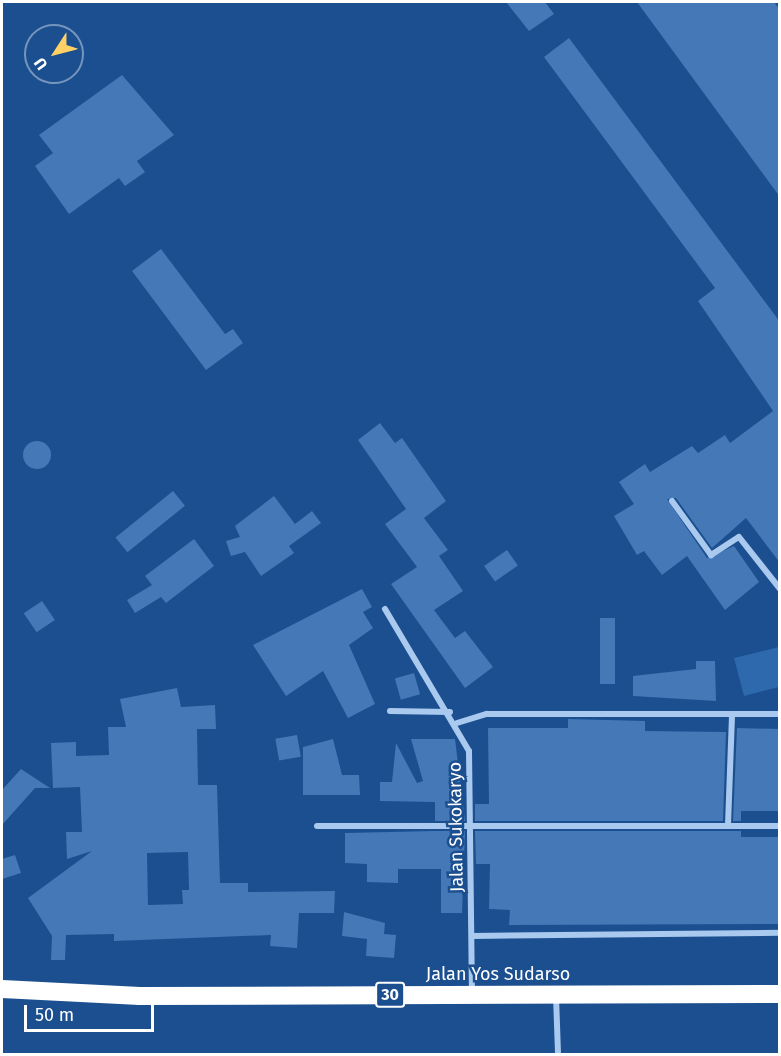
<!DOCTYPE html>
<style>
body{margin:0}
#map{position:relative;width:781px;height:1056px;overflow:hidden;background:#1b4f8f;font-family:"Fira Sans",sans-serif}
div>[style]{position:absolute}
[style*='--x']{left:calc(var(--x)*1px);top:calc(var(--y)*1px);width:calc(var(--w)*1px);rotate:calc(var(--a)*1deg)}
.green>*{inset:0;background:#2e69ad}
.building>*{inset:0;background:#4478b7;transform-origin:0 0}
.round{border-radius:50%}
.street>*{height:6px;margin:-3px;padding:0 3px;transform-origin:3px;border-radius:3px;background:#a9c9ee}
.highway>*{height:18px;margin:-9px;padding:0 9px;transform-origin:9px;border-radius:9px;background:#fff}
span{translate:-50% -50%;white-space:nowrap;text-align:center;line-height:1.15;-webkit-text-stroke:5px #1b4f8f;paint-order:stroke}
.shield-label span{padding:2px 4px;background:#1b4f8f;border:2px solid;border-radius:4px;-webkit-text-stroke-width:0}
.shield-label{font-size:16px;color:#fff;font-weight:700}
.street-label{font-size:18px;color:#fff}
.frame{position:absolute;inset:0;border:3px solid #fff;pointer-events:none}
.north{position:absolute;left:24px;top:24px;width:60px;height:60px;box-sizing:border-box;background:#1b4f8f;border:2px solid #7695bc;border-radius:50%;rotate:234deg;font-size:16px;font-weight:700;line-height:24px;text-align:center;color:#fff}
.north::after{content:'';display:block;margin:auto;width:21px;height:27px;background:#ffd166;clip-path:polygon(50% 0,100% 100%,50% 72%,0 100%)}
.scale{position:absolute;left:24px;top:1005px;width:130px;height:27px;box-sizing:border-box;border:3px solid #fff;border-top:0;padding-left:8px;font-size:18px;line-height:21px;white-space:nowrap;color:#fff;-webkit-text-stroke:4px #1b4f8f;paint-order:stroke}
</style>
<div id="map">
<div class="green">
<i style="clip-path:polygon(779px 647px,779px 687px,744px 696px,734px 658px)"></i>
</div>
<div class="building">
<i style="clip-path:polygon(506px 2px,545px 2px,554px 14px,529px 31px)"></i>
<i style="clip-path:polygon(637px 2px,774px 2px,780px 10px,780px 197px)"></i>
<i style="clip-path:polygon(569px 38px,780px 322px,780px 563px,746px 518px,712px 548px,676px 498px,667px 499px,707px 558px,734px 546px,759px 582px,725px 610px,687px 556px,662px 575px,644px 551px,637px 555px,614px 516px,634px 504px,619px 482px,645px 464px,650px 472px,692px 446px,698px 453px,725px 435px,730px 443px,773px 411px,698px 301px,715px 288px,544px 57px)"></i>
<i style="clip-path:polygon(122px 75px,174px 135px,137px 161px,145px 172px,125px 186px,119px 178px,69px 214px,35px 166px,53px 153px,39px 135px)"></i>
<i style="clip-path:polygon(161px 249px,225px 334px,233px 329px,243px 343px,206px 370px,132px 271px)"></i>
<i style="clip-path:polygon(380px 423px,395px 443px,402px 438px,446px 501px,424px 518px,448px 550px,439px 556px,463px 591px,434px 610px,455px 638px,465px 631px,493px 667px,465px 688px,391px 584px,417px 567px,385px 524px,406px 509px,358px 440px)"></i>
<i class="round" style="left:23px;top:441px;width:28px;height:28px"></i>
<i style="left:173px;top:491px;width:19px;height:74px;rotate:51deg"></i>
<i style="clip-path:polygon(274px 496px,295px 524px,312px 511px,321px 523px,289px 546px,294px 553px,261px 576px,245px 552px,231px 556px,226px 541px,240px 537px,235px 526px)"></i>
<i style="clip-path:polygon(194px 539px,214px 566px,166px 603px,161px 597px,135px 613px,127px 600px,152px 585px,145px 576px)"></i>
<i style="left:507px;top:550px;width:19px;height:28px;rotate:55deg"></i>
<i style="clip-path:polygon(362px 589px,372px 607px,363px 612px,373px 628px,349px 645px,375px 704px,348px 718px,323px 671px,286px 696px,253px 645px)"></i>
<i style="left:42px;top:601px;width:23px;height:22px;rotate:56deg"></i>
<i style="left:600px;top:618px;width:15px;height:66px"></i>
<i style="clip-path:polygon(696px 661px,715px 661px,716px 701px,633px 696px,633px 676px,696px 669px)"></i>
<i style="left:414px;top:673px;width:22px;height:20px;rotate:74deg"></i>
<i style="clip-path:polygon(evenodd,177px 688px,181px 707px,215px 705px,216px 729px,197px 729px,198px 785px,217px 785px,220px 883px,248px 883px,248px 892px,335px 891px,334px 913px,299px 913px,297px 948px,270px 946px,271px 935px,114px 941px,114px 934px,66px 935px,65px 960px,51px 960px,52px 936px,28px 898px,92px 851px,67px 859px,66px 832px,82px 832px,80px 787px,53px 788px,51px 743px,76px 742px,76px 756px,109px 755px,108px 727px,126px 727px,120px 699px,177px 688px,188px 852px,189px 890px,182px 890px,183px 904px,148px 905px,147px 853px,188px 852px)"></i>
<i style="clip-path:polygon(568px 719px,645px 721px,645px 731px,726px 732px,723px 821px,475px 821px,475px 804px,489px 804px,488px 728px,568px 728px)"></i>
<i style="clip-path:polygon(737px 728px,780px 729px,780px 811px,741px 811px,741px 821px,733px 821px)"></i>
<i style="left:297px;top:735px;width:22px;height:22px;rotate:80deg"></i>
<i style="clip-path:polygon(333px 739px,342px 775px,359px 775px,360px 795px,303px 795px,303px 747px)"></i>
<i style="clip-path:polygon(411px 739px,455px 739px,465px 821px,435px 821px,435px 802px,380px 801px,380px 782px,392px 782px,396px 743px,417px 783px,423px 781px)"></i>
<i style="clip-path:polygon(21px 769px,50px 788px,35px 788px,2px 825px,2px 790px)"></i>
<i style="clip-path:polygon(435px 831px,465px 831px,462px 913px,441px 913px,441px 869px,398px 869px,398px 883px,367px 882px,367px 864px,345px 863px,345px 833px)"></i>
<i style="clip-path:polygon(475px 831px,741px 831px,741px 837px,780px 837px,780px 924px,509px 925px,510px 910px,489px 909px,490px 864px,476px 864px)"></i>
<i style="clip-path:polygon(15px 855px,21px 873px,2px 879px,2px 859px)"></i>
<i style="clip-path:polygon(344px 912px,385px 923px,384px 934px,396px 935px,394px 958px,366px 956px,367px 939px,342px 936px)"></i>
</div>
<div class="street">
<i style="--x:672;--y:501;--w:67;--a:54.2"></i>
<i style="--x:711;--y:555;--w:33;--a:-33"></i>
<i style="--x:739;--y:537;--w:66;--a:51.7"></i>
<i style="--x:385;--y:609;--w:165;--a:59.4"></i>
<i style="--x:469;--y:751;--w:240;--a:89.3"></i>
<i style="--x:390;--y:711;--w:60;--a:1"></i>
<i style="--x:457;--y:723;--w:31;--a:-17"></i>
<i style="--x:487;--y:714;--w:293;--a:0"></i>
<i style="--x:728;--y:825;--w:111;--a:-87.9"></i>
<i style="--x:317;--y:826;--w:463;--a:0"></i>
<i style="--x:472;--y:936;--w:308;--a:-0.6"></i>
<i style="--x:556;--y:996;--w:58;--a:88"></i>
</div>
<div class="highway">
<i style="--x:2;--y:989;--w:138;--a:2.9"></i>
<i style="--x:140;--y:996;--w:640;--a:-0.18"></i>
</div>
<div class="shield-label">
<span style="left:390px;top:995px">30</span>
</div>
<div class="street-label">
<span style="left:456px;top:827px;rotate:-91deg">Jalan Sukokaryo</span>
<span style="left:498px;top:974px">Jalan Yos Sudarso</span>
</div>
<div class="frame"></div>
<div class="north">U</div>
<div class="scale">50 m</div>
</div>
